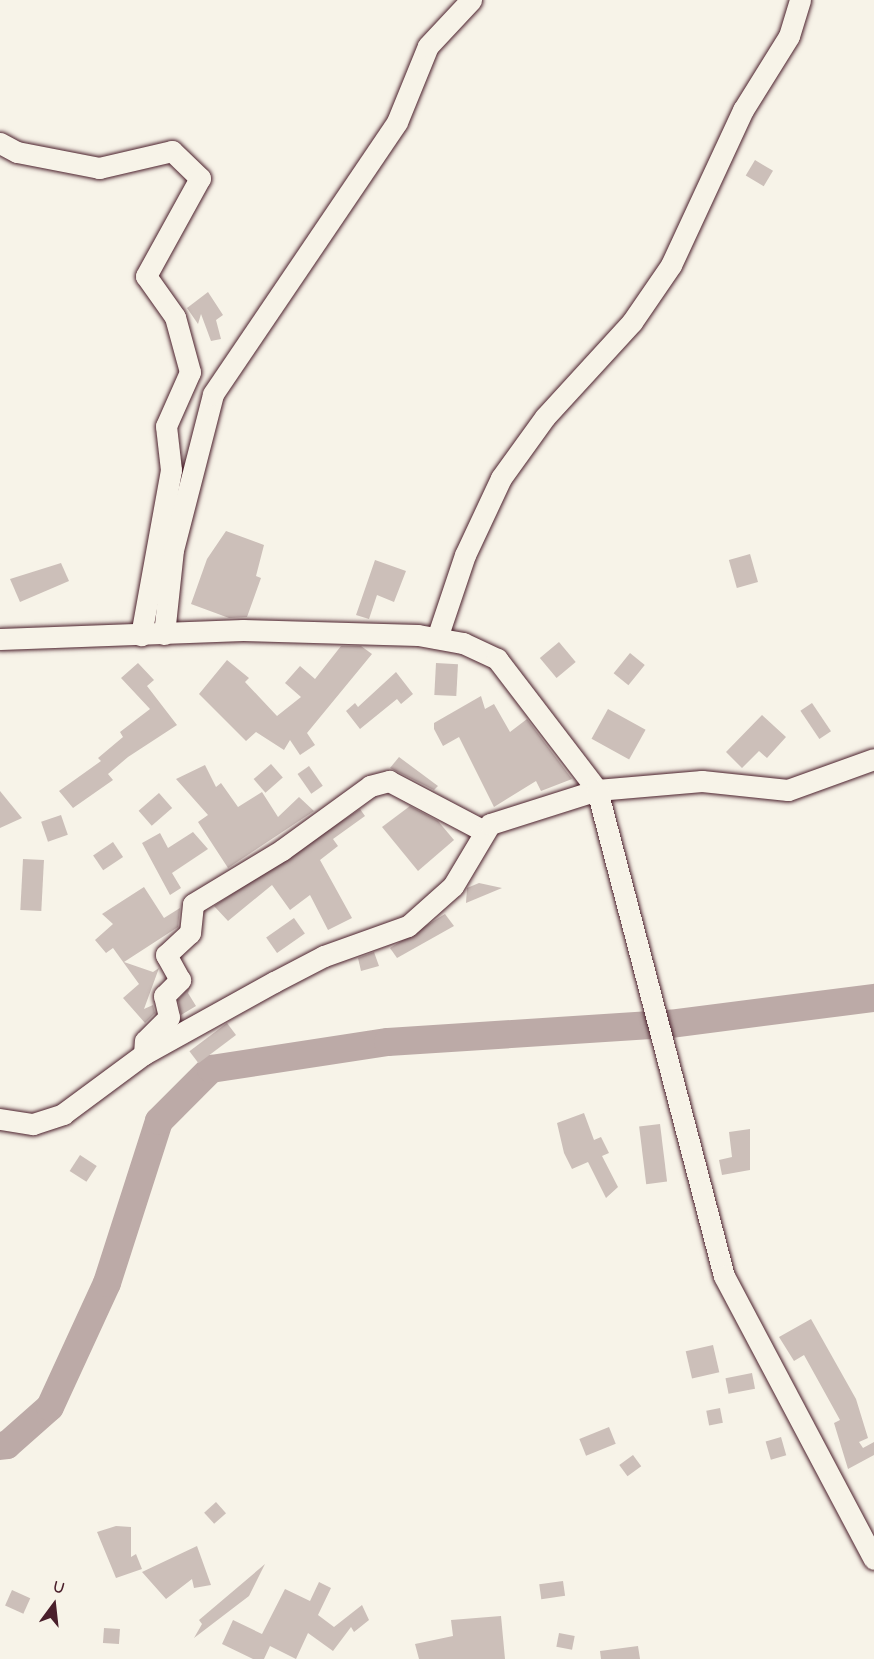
<!DOCTYPE html>
<style>
body{margin:0}
#map{position:relative;width:874px;height:1659px;overflow:hidden;background:#f7f3e8;font-family:"Comic Neue",sans-serif}
div>[style]{position:absolute}
[style*='--x']{left:calc(var(--x)*1px);top:calc(var(--y)*1px);width:calc(var(--w)*1px);rotate:calc(var(--a)*1deg)}
.river>*{height:28px;margin:-14px;padding:0 14px;transform-origin:14px;border-radius:14px;background:#bcaaa7}
.building>*{inset:0;background:#ccbfb9;transform-origin:0 0}
.roads{filter:drop-shadow(0 0 2px #4a1f2b) drop-shadow(0 0 2px #4a1f2b)}
.minor>*{height:21px;margin:-10.5px;padding:0 10.5px;transform-origin:10.5px;border-radius:10.5px;background:#f7f3e8}
span{translate:-50% -50%;white-space:nowrap;text-align:center;line-height:1.15;-webkit-text-stroke:6px #f7f3e8;paint-order:stroke}
.north{position:absolute;left:24px;top:1575px;width:60px;height:60px;-webkit-text-stroke:4px #f7f3e8;paint-order:stroke;rotate:15deg;font-size:16px;font-weight:700;line-height:24px;text-align:center;color:#4a1f2b}
.north::after{content:'';display:block;margin:auto;width:21px;height:27px;background:#4a1f2b;clip-path:polygon(50% 0,100% 100%,50% 72%,0 100%)}
</style>
<div id="map">
<div class="river">
<i style="--x:0;--y:1446;--w:7;--a:-8"></i>
<i style="--x:7;--y:1445;--w:57;--a:-41.5"></i>
<i style="--x:50;--y:1407;--w:136;--a:-65.3"></i>
<i style="--x:107;--y:1283;--w:170;--a:-72.2"></i>
<i style="--x:159;--y:1121;--w:74;--a:-45"></i>
<i style="--x:211;--y:1069;--w:179;--a:-8.7"></i>
<i style="--x:388;--y:1042;--w:283;--a:-3.7"></i>
<i style="--x:670;--y:1024;--w:206;--a:-7.3"></i>
</div>
<div class="building">
<i style="left:755px;top:160px;width:21px;height:18px;rotate:31deg"></i>
<i style="clip-path:polygon(208px 292px,223px 315px,216px 320px,221px 339px,211px 341px,201px 314px,198px 324px,187px 308px)"></i>
<i style="clip-path:polygon(226px 531px,264px 545px,256px 576px,261px 578px,247px 617px,229px 618px,191px 604px,207px 559px)"></i>
<i style="left:750px;top:554px;width:29px;height:22px;rotate:74deg"></i>
<i style="clip-path:polygon(375px 560px,406px 571px,394px 602px,377px 595px,369px 619px,356px 615px)"></i>
<i style="clip-path:polygon(61px 563px,69px 581px,20px 602px,10px 579px)"></i>
<i style="left:559px;top:642px;width:26px;height:25px;rotate:50deg"></i>
<i style="clip-path:polygon(341px 646px,361px 646px,372px 654px,307px 733px,315px 745px,300px 755px,290px 740px,284px 750px,256px 732px,246px 741px,199px 694px,227px 660px,249px 678px,245px 682px,277px 716px,301px 697px,285px 683px,300px 666px,315px 679px)"></i>
<i style="left:630px;top:653px;width:19px;height:26px;rotate:39deg"></i>
<i style="clip-path:polygon(138px 663px,154px 680px,147px 686px,177px 725px,128px 757px,108px 774px,113px 780px,73px 808px,59px 791px,101px 761px,98px 758px,123px 737px,120px 732px,150px 709px,121px 678px)"></i>
<i style="left:436px;top:663px;width:22px;height:32px;rotate:3deg"></i>
<i style="clip-path:polygon(396px 672px,413px 694px,401px 704px,397px 699px,360px 729px,346px 711px,355px 703px,358px 707px)"></i>
<i style="clip-path:polygon(481px 696px,485px 709px,494px 704px,510px 732px,527px 719px,572px 779px,541px 791px,536px 781px,494px 807px,459px 737px,443px 746px,434px 729px,434px 723px)"></i>
<i style="left:812px;top:703px;width:34px;height:14px;rotate:56deg"></i>
<i style="left:608px;top:709px;width:43px;height:34px;rotate:29deg"></i>
<i style="clip-path:polygon(762px 715px,786px 737px,767px 758px,759px 751px,742px 768px,726px 752px)"></i>
<i style="clip-path:polygon(399px 757px,438px 786px,434px 790px,390px 768px)"></i>
<i style="left:271px;top:764px;width:18px;height:23px;rotate:49deg"></i>
<i style="clip-path:polygon(205px 765px,216px 787px,221px 783px,238px 807px,262px 792px,278px 817px,299px 797px,314px 811px,228px 868px,198px 822px,208px 815px,176px 779px)"></i>
<i style="left:309px;top:766px;width:24px;height:14px;rotate:55deg"></i>
<i style="clip-path:polygon(0 791px,22px 818px,0 828px)"></i>
<i style="left:159px;top:793px;width:20px;height:27px;rotate:49deg"></i>
<i style="clip-path:polygon(410px 806px,438px 821px,454px 840px,418px 871px,382px 827px)"></i>
<i style="clip-path:polygon(360px 809px,365px 816px,333px 839px,338px 846px,320px 860px,352px 918px,328px 930px,310px 895px,290px 910px,272px 885px,228px 921px,214px 906px)"></i>
<i style="left:61px;top:815px;width:21px;height:21px;rotate:71deg"></i>
<i style="clip-path:polygon(193px 832px,208px 849px,172px 873px,181px 888px,170px 895px,142px 843px,160px 833px,168px 848px)"></i>
<i style="left:113px;top:842px;width:18px;height:24px;rotate:56deg"></i>
<i style="left:23px;top:859px;width:21px;height:51px;rotate:3deg"></i>
<i style="clip-path:polygon(479px 883px,502px 888px,466px 903px,467px 888px)"></i>
<i style="clip-path:polygon(144px 887px,164px 918px,180px 908px,178px 927px,124px 962px,153px 972px,159px 968px,144px 1009px,153px 1005px,155px 1013px,145px 1023px,123px 998px,139px 984px,113px 948px,106px 953px,95px 940px,113px 924px,102px 914px)"></i>
<i style="clip-path:polygon(445px 914px,454px 926px,397px 958px,390px 948px)"></i>
<i style="left:294px;top:918px;width:19px;height:34px;rotate:55deg"></i>
<i style="clip-path:polygon(374px 952px,379px 966px,361px 971px,358px 958px)"></i>
<i style="clip-path:polygon(191px 985px,188px 993px,196px 1006px,181px 1015px,178px 1000px)"></i>
<i style="left:227px;top:1023px;width:15px;height:47px;rotate:53deg"></i>
<i style="clip-path:polygon(584px 1113px,594px 1140px,601px 1137px,609px 1153px,602px 1156px,618px 1187px,606px 1198px,588px 1162px,572px 1169px,564px 1153px,557px 1123px)"></i>
<i style="left:660px;top:1124px;width:58px;height:21px;rotate:83deg"></i>
<i style="clip-path:polygon(750px 1129px,750px 1170px,722px 1175px,719px 1160px,732px 1157px,729px 1132px)"></i>
<i style="left:80px;top:1155px;width:20px;height:19px;rotate:33deg"></i>
<i style="clip-path:polygon(811px 1319px,856px 1399px,868px 1438px,859px 1442px,863px 1448px,874px 1442px,874px 1455px,848px 1469px,834px 1423px,840px 1420px,804px 1355px,794px 1361px,779px 1337px)"></i>
<i style="left:713px;top:1345px;width:28px;height:28px;rotate:77deg"></i>
<i style="left:752px;top:1373px;width:16px;height:27px;rotate:79deg"></i>
<i style="left:720px;top:1408px;width:15px;height:14px;rotate:79deg"></i>
<i style="left:609px;top:1427px;width:18px;height:32px;rotate:68deg"></i>
<i style="left:781px;top:1437px;width:19px;height:16px;rotate:74deg"></i>
<i style="left:633px;top:1455px;width:14px;height:17px;rotate:54deg"></i>
<i style="left:216px;top:1502px;width:15px;height:16px;rotate:48deg"></i>
<i style="clip-path:polygon(116px 1526px,131px 1527px,131px 1557px,136px 1554px,142px 1569px,116px 1578px,97px 1532px)"></i>
<i style="clip-path:polygon(197px 1546px,211px 1585px,194px 1588px,192px 1579px,166px 1599px,142px 1572px)"></i>
<i style="clip-path:polygon(265px 1564px,249px 1596px,194px 1638px,202px 1624px,199px 1620px)"></i>
<i style="left:563px;top:1581px;width:15px;height:24px;rotate:82deg"></i>
<i style="clip-path:polygon(319px 1582px,331px 1588px,318px 1615px,334px 1627px,362px 1605px,369px 1620px,354px 1632px,351px 1627px,333px 1651px,308px 1633px,296px 1659px,270px 1646px,264px 1659px,253px 1659px,222px 1644px,233px 1620px,262px 1634px,285px 1589px,310px 1601px)"></i>
<i style="left:12px;top:1590px;width:20px;height:17px;rotate:24deg"></i>
<i style="clip-path:polygon(501px 1616px,505px 1659px,419px 1659px,415px 1644px,453px 1636px,451px 1620px)"></i>
<i style="left:104px;top:1628px;width:16px;height:15px;rotate:4deg"></i>
<i style="left:559px;top:1633px;width:16px;height:14px;rotate:11deg"></i>
<i style="clip-path:polygon(638px 1646px,640px 1659px,601px 1659px,600px 1651px)"></i>
</div>
<div class="roads">
<div class="minor">
<i style="--x:0;--y:143;--w:19;--a:28"></i>
<i style="--x:17;--y:152;--w:84;--a:11"></i>
<i style="--x:99;--y:168;--w:75;--a:-13.1"></i>
<i style="--x:172;--y:151;--w:39;--a:44"></i>
<i style="--x:200;--y:178;--w:112;--a:118.9"></i>
<i style="--x:146;--y:276;--w:50;--a:54.7"></i>
<i style="--x:175;--y:317;--w:57;--a:74.7"></i>
<i style="--x:190;--y:372;--w:59;--a:114"></i>
<i style="--x:166;--y:426;--w:44;--a:83.5"></i>
<i style="--x:171;--y:470;--w:168;--a:100.3"></i>
<i style="--x:164;--y:634;--w:84;--a:-83.9"></i>
<i style="--x:173;--y:550;--w:161;--a:-75.6"></i>
<i style="--x:213;--y:394;--w:328;--a:-55.9"></i>
<i style="--x:397;--y:122;--w:82;--a:-67.8"></i>
<i style="--x:428;--y:46;--w:63;--a:-46.9"></i>
<i style="--x:437;--y:638;--w:88;--a:-71.4"></i>
<i style="--x:465;--y:555;--w:85;--a:-64.9"></i>
<i style="--x:501;--y:478;--w:75;--a:-54.2"></i>
<i style="--x:545;--y:417;--w:129;--a:-47.5"></i>
<i style="--x:632;--y:322;--w:69;--a:-55.6"></i>
<i style="--x:671;--y:265;--w:171;--a:-65.1"></i>
<i style="--x:743;--y:110;--w:87;--a:-58.1"></i>
<i style="--x:789;--y:36;--w:38;--a:-73"></i>
<i style="--x:0;--y:639;--w:243;--a:-2.1"></i>
<i style="--x:243;--y:630;--w:175;--a:1.6"></i>
<i style="--x:418;--y:635;--w:46;--a:10.1"></i>
<i style="--x:463;--y:643;--w:38;--a:25"></i>
<i style="--x:497;--y:659;--w:165;--a:52.6"></i>
<i style="--x:597;--y:790;--w:105;--a:-4.9"></i>
<i style="--x:702;--y:781;--w:86;--a:6"></i>
<i style="--x:788;--y:790;--w:91;--a:-19.8"></i>
<i style="--x:144;--y:1054;--w:13;--a:-86"></i>
<i style="--x:145;--y:1041;--w:34;--a:-45"></i>
<i style="--x:169;--y:1017;--w:22;--a:-103"></i>
<i style="--x:164;--y:996;--w:23;--a:-45"></i>
<i style="--x:180;--y:980;--w:29;--a:-119"></i>
<i style="--x:166;--y:955;--w:33;--a:-43"></i>
<i style="--x:190;--y:933;--w:29;--a:-84"></i>
<i style="--x:193;--y:904;--w:104;--a:-31.2"></i>
<i style="--x:282;--y:850;--w:109;--a:-36"></i>
<i style="--x:370;--y:786;--w:20;--a:-15"></i>
<i style="--x:389;--y:781;--w:107;--a:27.8"></i>
<i style="--x:0;--y:1119;--w:33;--a:9"></i>
<i style="--x:33;--y:1124;--w:32;--a:-18"></i>
<i style="--x:63;--y:1114;--w:101;--a:-36.5"></i>
<i style="--x:144;--y:1054;--w:149;--a:-29"></i>
<i style="--x:274;--y:982;--w:56;--a:-27.5"></i>
<i style="--x:324;--y:956;--w:89;--a:-19.7"></i>
<i style="--x:408;--y:926;--w:60;--a:-41.6"></i>
<i style="--x:453;--y:886;--w:72;--a:-59.2"></i>
<i style="--x:490;--y:824;--w:112;--a:-17.6"></i>
<i style="--x:597;--y:790;--w:502;--a:75.36"></i>
<i style="--x:724;--y:1276;--w:320;--a:62.1"></i>
</div>
</div>
<div class="north">U</div>
</div>
